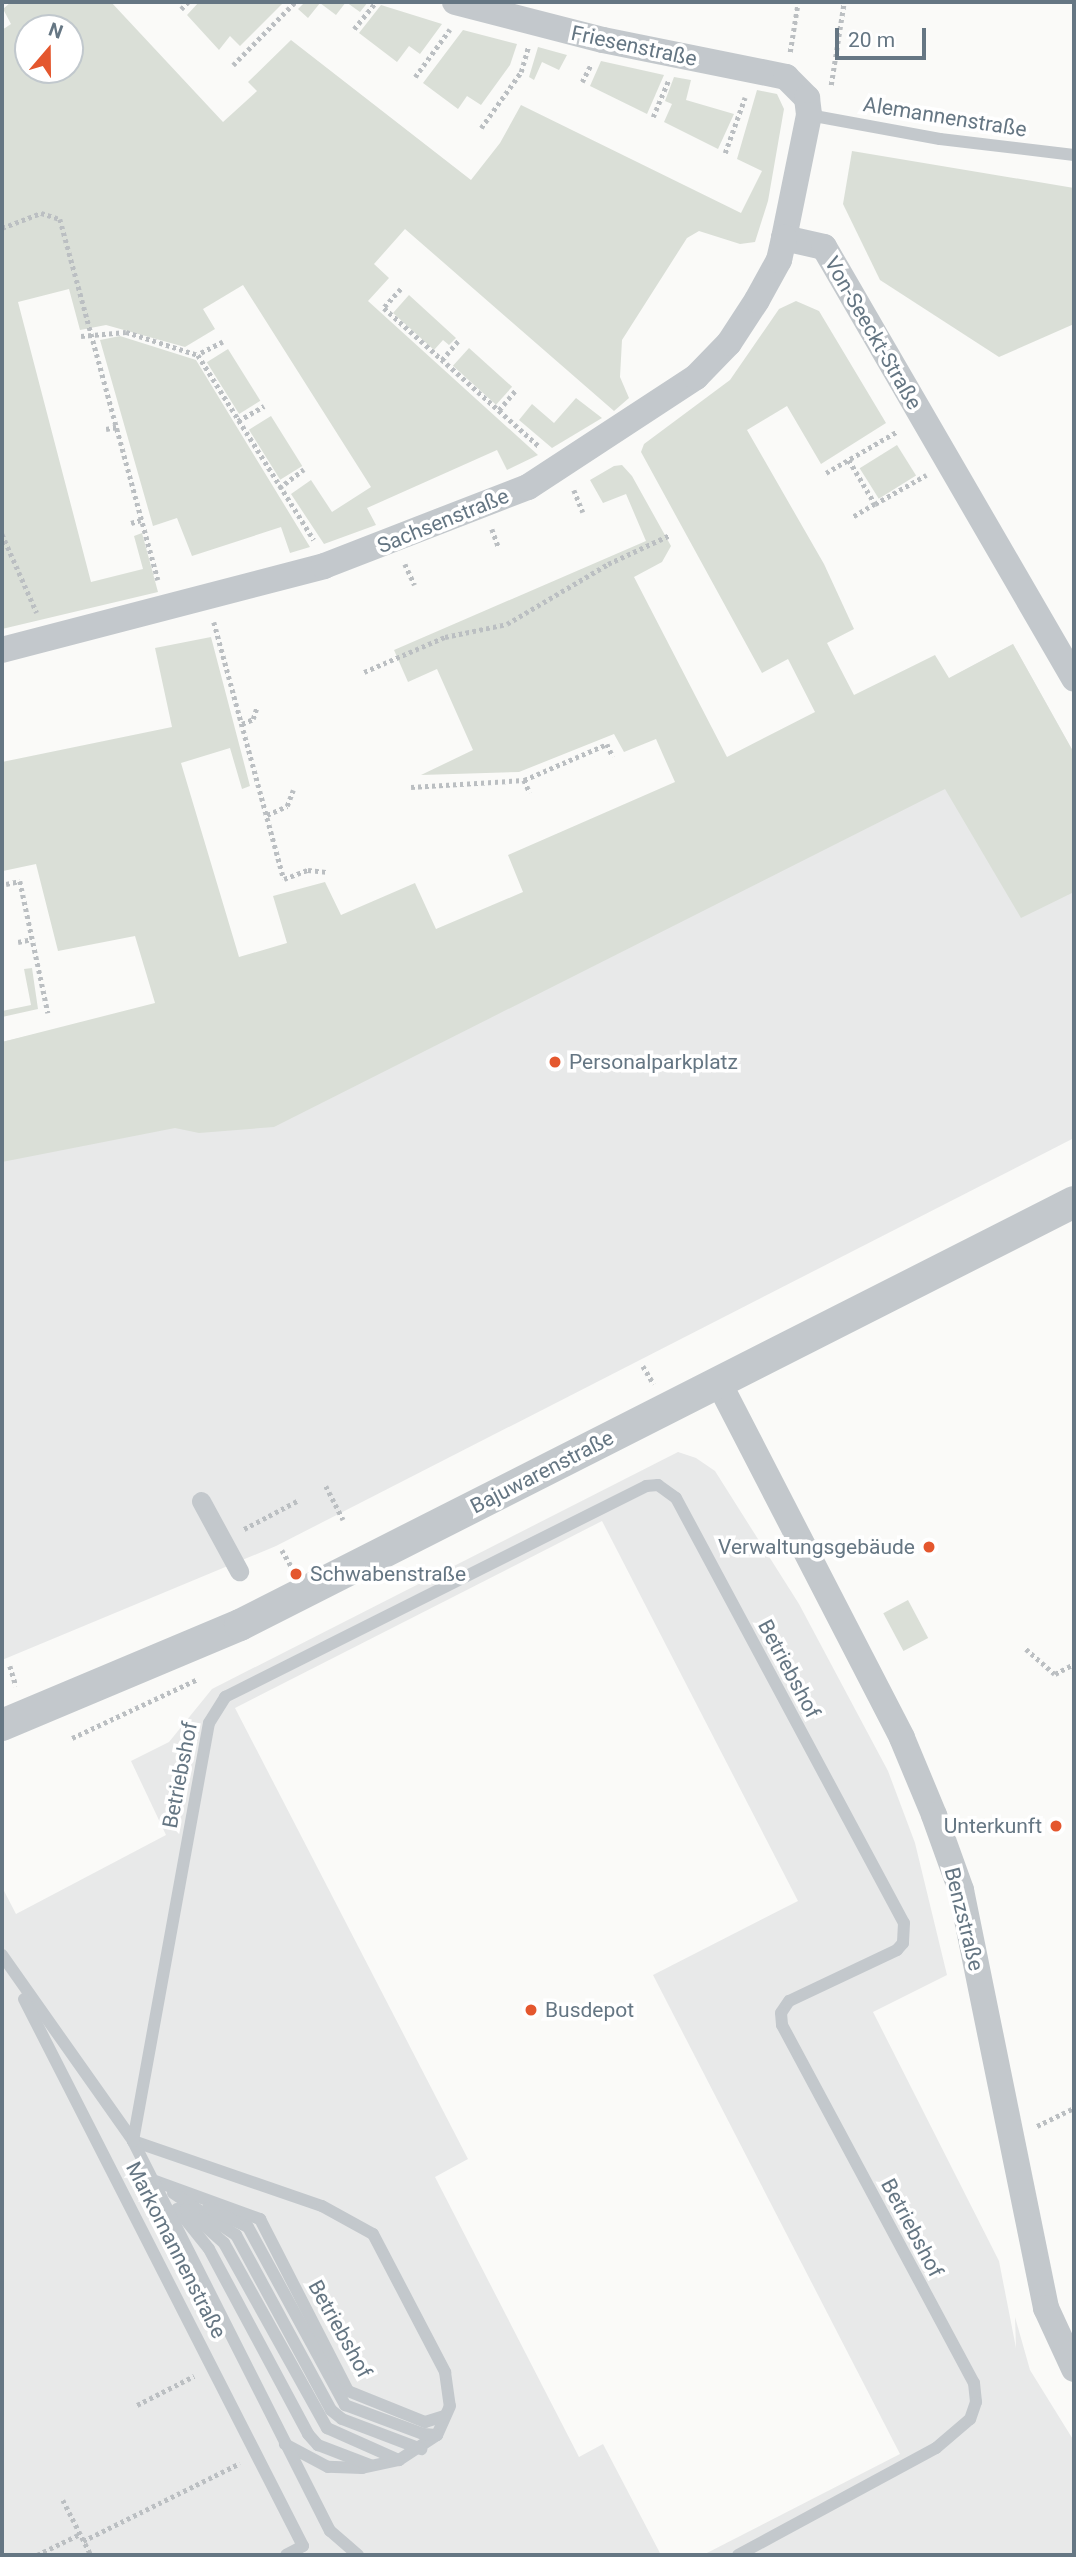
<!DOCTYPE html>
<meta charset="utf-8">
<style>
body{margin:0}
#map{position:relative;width:1076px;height:2557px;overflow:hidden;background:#fafaf8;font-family:Roboto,sans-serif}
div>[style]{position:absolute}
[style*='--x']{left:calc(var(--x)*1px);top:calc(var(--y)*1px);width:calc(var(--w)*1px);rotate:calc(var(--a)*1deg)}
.built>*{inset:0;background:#e8e9e9}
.green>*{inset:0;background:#dadfd7;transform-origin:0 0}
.path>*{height:4.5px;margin-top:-2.25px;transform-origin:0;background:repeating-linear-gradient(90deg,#bbbfc2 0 3.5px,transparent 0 7px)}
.service>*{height:12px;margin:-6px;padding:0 6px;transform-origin:6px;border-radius:6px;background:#c3c8cc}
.pedestrian>*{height:19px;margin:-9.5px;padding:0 9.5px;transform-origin:9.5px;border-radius:9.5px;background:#c3c8cc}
.minor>*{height:26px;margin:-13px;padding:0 13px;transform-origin:13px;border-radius:13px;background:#c3c8cc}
.tertiary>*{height:32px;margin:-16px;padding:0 16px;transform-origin:16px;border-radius:16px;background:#c3c8cc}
.dots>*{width:19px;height:19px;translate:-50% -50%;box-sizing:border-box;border:4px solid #fff;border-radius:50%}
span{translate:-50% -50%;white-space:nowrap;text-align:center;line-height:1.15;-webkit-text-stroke:7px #fff;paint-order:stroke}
.street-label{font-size:21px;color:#657683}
.poi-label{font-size:21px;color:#657683}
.left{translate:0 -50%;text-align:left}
.right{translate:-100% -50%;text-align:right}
.frame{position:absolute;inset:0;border:4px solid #657683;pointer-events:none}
.north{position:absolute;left:14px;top:14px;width:70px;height:70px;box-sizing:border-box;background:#fff;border:2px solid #c1c8cd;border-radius:50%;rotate:20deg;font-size:19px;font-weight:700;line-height:28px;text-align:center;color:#657683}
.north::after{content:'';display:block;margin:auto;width:24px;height:32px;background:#e4572e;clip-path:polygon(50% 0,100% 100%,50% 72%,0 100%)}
.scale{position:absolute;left:835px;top:28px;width:91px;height:32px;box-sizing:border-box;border:4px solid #657683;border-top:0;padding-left:9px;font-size:21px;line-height:24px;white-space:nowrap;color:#657683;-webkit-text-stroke:5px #fff;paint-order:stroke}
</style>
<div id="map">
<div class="built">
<i style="clip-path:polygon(1013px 644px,1074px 753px,1074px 1138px,276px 1546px,2px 1660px,2px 1042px,487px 927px)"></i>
<i style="clip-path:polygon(678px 1452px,696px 1458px,715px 1471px,799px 1604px,888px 1771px,915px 1843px,947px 1975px,873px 2012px,999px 2261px,1016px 2348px,1015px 2317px,1030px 2370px,1074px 2441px,1074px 2555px,703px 2555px,900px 2454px,653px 1975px,798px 1901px,602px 1521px,235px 1708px,468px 2159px,435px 2177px,579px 2457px,603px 2444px,661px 2555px,2px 2555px,2px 1887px,16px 1914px,166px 1835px,131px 1761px,169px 1742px,212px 1689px)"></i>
</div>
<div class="green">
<i style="clip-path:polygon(evenodd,11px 2px,111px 2px,223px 122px,257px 91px,248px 82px,291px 40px,471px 180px,500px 143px,521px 105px,741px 213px,762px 171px,737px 159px,757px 90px,777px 94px,784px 109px,768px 201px,755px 242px,740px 244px,699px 231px,687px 238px,622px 340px,620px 377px,629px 398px,614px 411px,405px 229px,374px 264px,389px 278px,368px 301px,538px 455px,507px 470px,497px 450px,367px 508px,376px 525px,324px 544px,291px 494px,311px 480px,332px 512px,371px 487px,243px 285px,203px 309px,215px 329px,185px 347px,106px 325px,80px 330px,69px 289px,18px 302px,91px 582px,143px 569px,134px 536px,142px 533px,158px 592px,2px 629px,2px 30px,11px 24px,3px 9px,11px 2px,28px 28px,70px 28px,70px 70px,28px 70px,28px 28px)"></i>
<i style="clip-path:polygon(199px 2px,284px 2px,240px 46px,230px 36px,219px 50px,187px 15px)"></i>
<i style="clip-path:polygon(305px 2px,368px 2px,360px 12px,346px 2px,336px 15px,320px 3px,308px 18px,298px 9px)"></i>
<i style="clip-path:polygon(381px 5px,442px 24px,420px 54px,409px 46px,397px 62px,359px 33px)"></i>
<i style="clip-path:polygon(463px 30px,517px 44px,510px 65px,481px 105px,467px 96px,458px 109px,423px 83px)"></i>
<i style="clip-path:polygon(538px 47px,567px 55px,559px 70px,542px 62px,534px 80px,529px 77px)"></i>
<i style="clip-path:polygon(601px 61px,664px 75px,647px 114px,590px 86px)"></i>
<i style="clip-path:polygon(674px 77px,691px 80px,686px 100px,734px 114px,718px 149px,664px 122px,672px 104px,665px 101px)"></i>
<i style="clip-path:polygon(852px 151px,1074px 188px,1074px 324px,999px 357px,880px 280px,843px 204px)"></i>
<i style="clip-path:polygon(409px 295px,456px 338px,449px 345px,443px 340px,434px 350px,393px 313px)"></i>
<i style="clip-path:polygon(796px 301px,819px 311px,886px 423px,821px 464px,787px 406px,747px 430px,824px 564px,854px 629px,827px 643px,854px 695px,935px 655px,949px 678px,1013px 644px,1074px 753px,1074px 892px,1021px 918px,945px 789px,274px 1127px,199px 1133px,175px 1128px,2px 1162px,2px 1042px,155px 1003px,135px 936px,58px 951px,36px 864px,3px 871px,2px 762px,172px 727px,155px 648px,211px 637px,250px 786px,242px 789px,230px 748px,181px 763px,239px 957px,287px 943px,273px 896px,325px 882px,341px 915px,415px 883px,436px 929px,523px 892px,508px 855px,675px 782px,656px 739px,624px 752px,614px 734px,519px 772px,421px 775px,473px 750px,437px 669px,408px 682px,394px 650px,646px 541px,626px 494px,603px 503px,590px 480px,614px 466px,622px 465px,632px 476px,671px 546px,662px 562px,634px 577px,727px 757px,815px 712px,788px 659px,762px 673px,641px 452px,644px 444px,730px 380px,779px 309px)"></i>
<i style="clip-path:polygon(120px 336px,196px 360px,310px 547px,290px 553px,281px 527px,192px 556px,177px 518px,153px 526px,100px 340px)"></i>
<i style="left:469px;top:348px;width:58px;height:24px;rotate:42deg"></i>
<i style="left:228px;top:349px;width:61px;height:25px;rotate:58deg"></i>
<i style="clip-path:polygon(576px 398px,602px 418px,552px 448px,519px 420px,532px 404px,554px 423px)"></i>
<i style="left:271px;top:416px;width:59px;height:26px;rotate:58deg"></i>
<i style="left:897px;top:445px;width:36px;height:44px;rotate:58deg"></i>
<i style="clip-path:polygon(32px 968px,38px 1009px,2px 1017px,2px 1011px,31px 1005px,24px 969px)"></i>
<i style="left:908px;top:1600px;width:43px;height:28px;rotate:62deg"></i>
</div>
<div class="path">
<i style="--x:181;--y:9;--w:10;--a:-45"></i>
<i style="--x:354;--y:29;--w:35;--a:-51"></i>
<i style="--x:790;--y:52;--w:51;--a:-80.9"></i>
<i style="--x:233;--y:65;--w:88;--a:-45.5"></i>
<i style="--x:415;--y:77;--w:59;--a:-53.9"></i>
<i style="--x:582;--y:82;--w:20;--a:-63"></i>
<i style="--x:831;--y:85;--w:84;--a:-81.1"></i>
<i style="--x:653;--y:117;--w:41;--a:-67.2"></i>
<i style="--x:481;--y:128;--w:69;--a:-54.5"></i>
<i style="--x:521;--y:72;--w:25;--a:-74"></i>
<i style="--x:725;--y:153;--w:59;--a:-70.3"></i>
<i style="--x:2;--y:228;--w:42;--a:-21"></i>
<i style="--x:41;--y:213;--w:20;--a:18"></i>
<i style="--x:60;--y:219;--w:374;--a:74.8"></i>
<i style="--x:401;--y:289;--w:25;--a:132"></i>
<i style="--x:384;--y:308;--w:208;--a:41.7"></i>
<i style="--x:81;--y:336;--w:45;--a:-5.1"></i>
<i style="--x:126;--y:332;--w:76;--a:17.7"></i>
<i style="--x:223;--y:342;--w:28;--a:153"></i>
<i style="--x:198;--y:355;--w:218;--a:57.9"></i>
<i style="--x:442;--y:360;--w:26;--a:-50"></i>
<i style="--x:499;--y:410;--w:26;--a:-50"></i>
<i style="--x:238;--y:421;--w:30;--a:-30"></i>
<i style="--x:106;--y:429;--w:11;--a:-10"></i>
<i style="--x:849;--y:460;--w:51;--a:59.4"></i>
<i style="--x:875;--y:504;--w:27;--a:149"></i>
<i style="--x:826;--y:473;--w:83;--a:-30.3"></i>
<i style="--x:279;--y:488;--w:31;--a:-37"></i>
<i style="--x:574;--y:490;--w:24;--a:68"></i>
<i style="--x:875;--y:504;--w:59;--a:-29.6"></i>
<i style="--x:131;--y:523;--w:10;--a:-17"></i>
<i style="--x:492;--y:529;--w:20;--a:70"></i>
<i style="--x:2;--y:534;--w:86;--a:66.1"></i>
<i style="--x:405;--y:564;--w:23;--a:65"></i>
<i style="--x:214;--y:622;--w:266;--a:74.8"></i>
<i style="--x:284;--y:879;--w:26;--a:-21"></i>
<i style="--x:308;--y:870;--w:18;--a:6"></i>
<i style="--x:364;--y:672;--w:88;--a:-23.4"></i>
<i style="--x:445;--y:637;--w:63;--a:-11.8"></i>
<i style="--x:507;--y:624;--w:117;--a:-30.7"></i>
<i style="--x:608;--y:564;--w:68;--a:-25.1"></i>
<i style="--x:242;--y:724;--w:12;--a:-24"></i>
<i style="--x:253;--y:719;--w:13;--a:-72"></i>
<i style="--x:524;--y:780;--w:14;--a:65"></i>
<i style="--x:411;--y:787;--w:113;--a:-3.5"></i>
<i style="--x:524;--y:780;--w:90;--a:-23.4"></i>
<i style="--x:607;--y:744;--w:14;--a:65"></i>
<i style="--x:267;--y:815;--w:22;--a:-24"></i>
<i style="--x:287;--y:806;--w:17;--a:-69"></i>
<i style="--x:6;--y:884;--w:14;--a:-12"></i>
<i style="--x:20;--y:881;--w:135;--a:78"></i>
<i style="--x:18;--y:942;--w:14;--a:-12"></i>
<i style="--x:643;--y:1366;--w:21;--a:59"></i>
<i style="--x:326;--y:1486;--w:38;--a:63"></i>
<i style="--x:244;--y:1529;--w:62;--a:-27.8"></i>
<i style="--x:282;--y:1550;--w:20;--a:60"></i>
<i style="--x:1026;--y:1649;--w:38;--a:41"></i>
<i style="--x:1055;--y:1674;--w:21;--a:-28"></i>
<i style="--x:10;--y:1666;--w:21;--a:73"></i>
<i style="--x:72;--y:1738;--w:139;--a:-25.1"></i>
<i style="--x:1037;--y:2126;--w:41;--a:-25.9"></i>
<i style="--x:137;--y:2405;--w:64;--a:-27"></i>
<i style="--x:63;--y:2500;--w:62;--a:63"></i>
<i style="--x:83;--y:2541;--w:175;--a:-26.4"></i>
<i style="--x:37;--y:2555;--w:48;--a:-26"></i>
</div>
<div class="service">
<i style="--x:809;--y:115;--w:133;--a:10.4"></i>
<i style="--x:940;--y:139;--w:135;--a:6.8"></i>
<i style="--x:2;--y:1955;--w:228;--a:54.8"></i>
<i style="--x:133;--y:2141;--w:200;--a:19"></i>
<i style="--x:322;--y:2206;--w:58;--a:28.8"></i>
<i style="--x:373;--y:2234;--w:156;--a:62.4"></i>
<i style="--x:445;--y:2372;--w:34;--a:82"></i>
<i style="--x:450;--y:2406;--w:32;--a:114"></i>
<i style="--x:437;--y:2435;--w:45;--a:146.7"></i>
<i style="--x:399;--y:2460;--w:38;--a:168"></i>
<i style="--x:362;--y:2468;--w:34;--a:-178"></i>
<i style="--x:328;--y:2467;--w:49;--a:-151.9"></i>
<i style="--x:24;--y:1999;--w:614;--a:62.98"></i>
<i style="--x:303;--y:2546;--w:19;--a:152"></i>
<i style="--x:155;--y:2181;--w:112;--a:19.9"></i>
<i style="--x:260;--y:2219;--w:193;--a:62.9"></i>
<i style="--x:348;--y:2391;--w:83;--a:21.9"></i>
<i style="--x:425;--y:2422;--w:21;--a:-17"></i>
<i style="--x:173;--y:2193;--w:76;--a:33.7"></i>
<i style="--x:236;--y:2235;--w:199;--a:61.5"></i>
<i style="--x:331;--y:2410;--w:14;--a:39"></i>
<i style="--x:342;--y:2419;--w:85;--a:20.8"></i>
<i style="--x:208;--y:2208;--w:44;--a:25.4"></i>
<i style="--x:248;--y:2227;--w:203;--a:61.4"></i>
<i style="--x:345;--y:2405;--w:83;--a:20.4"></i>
<i style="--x:423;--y:2434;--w:14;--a:4"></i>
<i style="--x:177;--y:2209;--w:51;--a:51.3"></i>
<i style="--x:209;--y:2249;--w:210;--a:61.8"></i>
<i style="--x:308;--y:2434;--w:15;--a:48"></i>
<i style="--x:318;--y:2445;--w:56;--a:21"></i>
<i style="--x:186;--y:2209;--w:51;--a:41.8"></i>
<i style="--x:224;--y:2243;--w:212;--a:60.9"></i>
<i style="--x:327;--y:2428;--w:79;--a:24"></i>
<i style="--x:358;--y:2555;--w:37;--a:-139"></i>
<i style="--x:330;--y:2531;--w:437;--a:-116.8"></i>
<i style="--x:133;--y:2141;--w:425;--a:-79.7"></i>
<i style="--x:209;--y:1723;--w:31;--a:-58"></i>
<i style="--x:225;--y:1697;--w:471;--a:-26.6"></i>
<i style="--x:646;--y:1486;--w:12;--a:-5"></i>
<i style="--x:658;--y:1485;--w:22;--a:36"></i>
<i style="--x:676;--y:1498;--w:482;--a:61.8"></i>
<i style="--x:904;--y:1923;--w:20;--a:93"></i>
<i style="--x:903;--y:1943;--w:9;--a:131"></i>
<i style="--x:897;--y:1950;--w:119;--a:154.7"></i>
<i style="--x:789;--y:2001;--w:14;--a:124"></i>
<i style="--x:781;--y:2013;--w:12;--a:85"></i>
<i style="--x:782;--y:2025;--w:406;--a:61.8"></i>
<i style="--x:974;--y:2383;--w:19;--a:84"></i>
<i style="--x:976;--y:2402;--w:18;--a:109"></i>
<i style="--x:970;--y:2419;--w:45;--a:139.5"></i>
<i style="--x:936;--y:2448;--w:225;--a:151.6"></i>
</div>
<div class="pedestrian">
<i style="--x:201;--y:1501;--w:80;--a:61.5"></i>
</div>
<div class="minor">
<i style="--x:455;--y:2;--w:153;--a:14.4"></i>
<i style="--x:603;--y:40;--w:187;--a:11.4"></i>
<i style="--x:786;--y:77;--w:30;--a:45"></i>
<i style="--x:807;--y:98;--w:17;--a:83"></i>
<i style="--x:809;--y:115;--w:126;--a:101.5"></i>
<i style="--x:784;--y:238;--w:41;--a:12.7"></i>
<i style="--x:824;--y:247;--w:499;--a:59.9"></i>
<i style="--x:2;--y:650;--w:333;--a:-14.6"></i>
<i style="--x:324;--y:566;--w:219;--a:-21.2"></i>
<i style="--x:528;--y:487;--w:201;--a:-33.2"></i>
<i style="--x:696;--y:377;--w:47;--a:-45.9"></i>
<i style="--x:729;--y:343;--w:51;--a:-56.9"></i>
<i style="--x:757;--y:300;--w:46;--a:-61.2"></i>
<i style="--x:779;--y:260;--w:23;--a:-77"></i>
<i style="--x:719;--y:1383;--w:399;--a:62.7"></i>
<i style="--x:902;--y:1738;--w:83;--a:67.4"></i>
<i style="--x:934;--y:1815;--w:80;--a:70.2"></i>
<i style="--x:961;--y:1890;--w:427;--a:78.5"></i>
<i style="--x:1046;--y:2308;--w:67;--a:65.3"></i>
</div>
<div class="tertiary">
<i style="--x:2;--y:1725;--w:258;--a:-22.8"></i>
<i style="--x:240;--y:1625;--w:935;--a:-26.89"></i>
</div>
<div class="dots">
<i style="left:555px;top:1062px;background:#e4572e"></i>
<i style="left:929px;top:1547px;background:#e4572e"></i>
<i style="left:296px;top:1574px;background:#e4572e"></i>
<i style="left:1056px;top:1826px;background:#e4572e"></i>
<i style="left:531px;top:2010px;background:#e4572e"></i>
</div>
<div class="street-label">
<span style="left:634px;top:46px;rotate:12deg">Friesenstraße</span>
<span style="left:945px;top:117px;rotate:9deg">Alemannenstraße</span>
<span style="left:873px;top:333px;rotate:60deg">Von-Seeckt-Straße</span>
<span style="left:443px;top:521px;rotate:-22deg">Sachsenstraße</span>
<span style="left:542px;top:1472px;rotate:-27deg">Bajuwarenstraße</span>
<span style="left:789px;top:1669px;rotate:62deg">Betriebshof</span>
<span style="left:180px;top:1775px;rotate:-79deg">Betriebshof</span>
<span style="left:964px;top:1919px;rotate:76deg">Benzstraße</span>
<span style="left:912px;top:2228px;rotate:62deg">Betriebshof</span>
<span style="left:176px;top:2250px;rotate:63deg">Markomannenstraße</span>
<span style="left:340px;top:2329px;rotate:61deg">Betriebshof</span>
</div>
<div class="poi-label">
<span class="left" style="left:569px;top:1062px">Personalparkplatz</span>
<span class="right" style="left:915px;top:1547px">Verwaltungsgebäude</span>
<span class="left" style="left:310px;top:1574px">Schwabenstraße</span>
<span class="right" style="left:1042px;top:1826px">Unterkunft</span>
<span class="left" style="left:545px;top:2010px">Busdepot</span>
</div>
<div class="frame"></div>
<div class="north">N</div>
<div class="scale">20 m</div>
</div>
